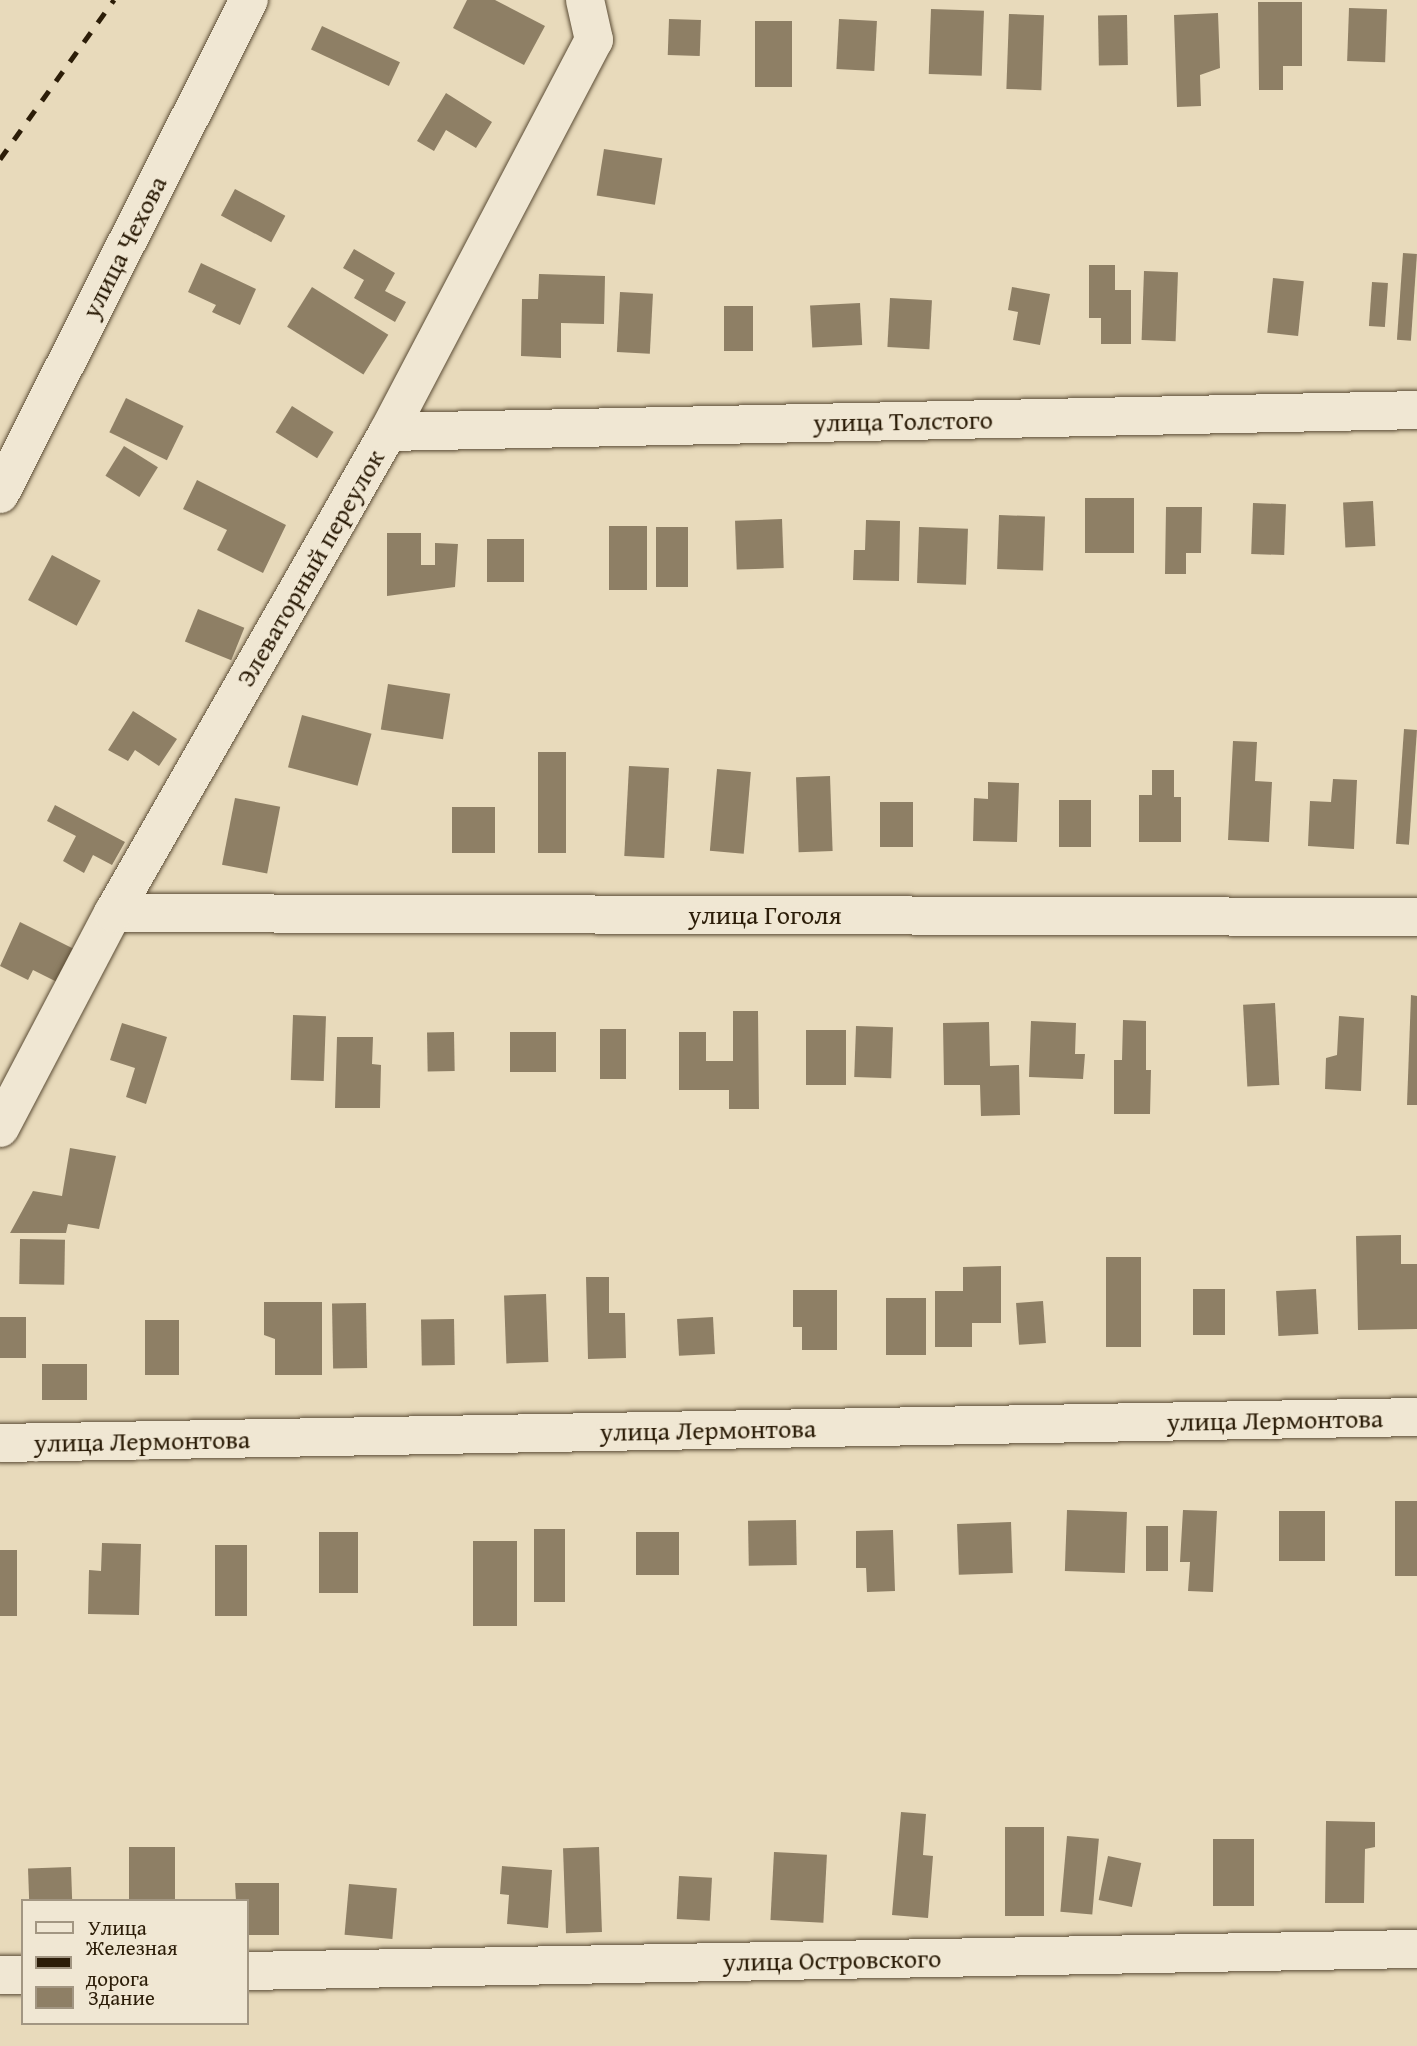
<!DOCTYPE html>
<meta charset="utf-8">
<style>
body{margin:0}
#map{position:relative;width:1417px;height:2046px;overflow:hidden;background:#e8dabb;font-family:"Gentium Book Plus",serif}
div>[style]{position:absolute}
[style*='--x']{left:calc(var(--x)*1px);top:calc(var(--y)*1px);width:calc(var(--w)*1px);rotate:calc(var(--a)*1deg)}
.building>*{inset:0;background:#8e7f65;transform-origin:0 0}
.roads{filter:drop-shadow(0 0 2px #5b4c35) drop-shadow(0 0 2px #5b4c35)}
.minor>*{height:38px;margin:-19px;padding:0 19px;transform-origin:19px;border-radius:19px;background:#f0e7d3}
.rail>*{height:5px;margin-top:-2.5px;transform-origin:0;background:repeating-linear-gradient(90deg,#2c1d08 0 12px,transparent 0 24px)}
span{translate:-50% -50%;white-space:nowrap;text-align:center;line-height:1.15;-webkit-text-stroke:7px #f0e7d3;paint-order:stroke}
.street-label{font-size:26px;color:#2c1d08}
.legend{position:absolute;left:21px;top:1899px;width:228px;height:126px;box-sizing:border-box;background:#f0e7d3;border:2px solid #a29682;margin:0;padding:9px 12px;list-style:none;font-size:21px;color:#2c1d08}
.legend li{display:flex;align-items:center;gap:14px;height:35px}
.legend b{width:35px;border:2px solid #a29682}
</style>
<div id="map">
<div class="building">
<i style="clip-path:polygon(467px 0,495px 0,545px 26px,524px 65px,453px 28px)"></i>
<i style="clip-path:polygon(1258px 2px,1302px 2px,1302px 66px,1283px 66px,1283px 90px,1259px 90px)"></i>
<i style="left:1349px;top:8px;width:38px;height:53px;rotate:2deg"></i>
<i style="left:931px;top:9px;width:53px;height:65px;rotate:2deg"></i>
<i style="clip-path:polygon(1218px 13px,1220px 68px,1200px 75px,1201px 106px,1177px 107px,1174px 15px)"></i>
<i style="left:1009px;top:14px;width:35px;height:75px;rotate:2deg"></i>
<i style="left:1127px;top:15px;width:50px;height:29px;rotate:89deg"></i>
<i style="left:669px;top:19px;width:32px;height:36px;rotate:2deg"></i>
<i style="left:839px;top:19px;width:38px;height:50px;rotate:3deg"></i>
<i style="left:755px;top:21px;width:37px;height:66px"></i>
<i style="left:322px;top:26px;width:86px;height:26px;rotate:25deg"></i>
<i style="clip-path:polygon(446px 93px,492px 122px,476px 148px,446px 130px,434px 151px,417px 141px)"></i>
<i style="left:604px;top:149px;width:59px;height:47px;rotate:9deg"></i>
<i style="left:235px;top:189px;width:57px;height:30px;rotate:28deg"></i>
<i style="clip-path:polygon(354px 249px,395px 273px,385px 291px,406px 302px,395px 322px,354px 298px,364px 280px,343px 268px)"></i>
<i style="left:1403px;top:253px;width:14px;height:87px;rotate:4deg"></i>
<i style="clip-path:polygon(201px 263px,256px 289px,240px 325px,212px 312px,216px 305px,188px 292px)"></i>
<i style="clip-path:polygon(1089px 265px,1115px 265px,1115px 290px,1131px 290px,1131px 344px,1101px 344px,1101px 318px,1089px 318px)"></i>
<i style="left:1144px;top:271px;width:34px;height:69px;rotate:2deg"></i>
<i style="clip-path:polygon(539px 274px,605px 276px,604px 324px,561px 323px,561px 358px,521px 356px,522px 299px,538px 299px)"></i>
<i style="left:1273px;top:278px;width:31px;height:55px;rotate:6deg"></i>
<i style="left:1372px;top:282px;width:16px;height:44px;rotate:4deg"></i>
<i style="left:312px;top:287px;width:90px;height:47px;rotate:32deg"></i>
<i style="clip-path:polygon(1012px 287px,1050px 294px,1040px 345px,1013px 340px,1018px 312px,1008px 310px)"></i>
<i style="left:620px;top:292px;width:33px;height:60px;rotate:3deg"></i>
<i style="left:890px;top:298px;width:42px;height:49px;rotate:3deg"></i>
<i style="left:860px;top:303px;width:42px;height:50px;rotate:87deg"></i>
<i style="left:724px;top:306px;width:29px;height:45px"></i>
<i style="left:126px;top:398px;width:64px;height:38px;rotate:26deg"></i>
<i style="left:292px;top:406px;width:49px;height:31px;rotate:32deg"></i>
<i style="left:124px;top:446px;width:40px;height:35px;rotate:32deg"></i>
<i style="clip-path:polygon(197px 480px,286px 525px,263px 573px,217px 550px,227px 530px,183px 509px)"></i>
<i style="left:1085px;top:498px;width:49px;height:55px"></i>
<i style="left:1373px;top:501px;width:45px;height:30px;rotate:87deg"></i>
<i style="left:1253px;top:503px;width:33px;height:51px;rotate:2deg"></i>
<i style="clip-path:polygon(1166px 507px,1202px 507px,1201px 553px,1186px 553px,1186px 574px,1165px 574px)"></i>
<i style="left:999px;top:515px;width:46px;height:54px;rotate:2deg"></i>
<i style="left:782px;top:519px;width:49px;height:47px;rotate:88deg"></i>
<i style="clip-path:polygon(866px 520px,900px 521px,899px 581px,853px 580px,854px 550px,865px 550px)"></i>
<i style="left:609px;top:526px;width:38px;height:64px"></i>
<i style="left:656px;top:527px;width:32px;height:60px"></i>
<i style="left:919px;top:527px;width:49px;height:56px;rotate:2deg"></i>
<i style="clip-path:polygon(387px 533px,421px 533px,421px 565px,435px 565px,435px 543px,458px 544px,455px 587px,387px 596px)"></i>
<i style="left:487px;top:539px;width:37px;height:43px"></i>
<i style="left:52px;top:555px;width:55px;height:51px;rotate:28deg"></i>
<i style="left:198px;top:609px;width:50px;height:35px;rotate:22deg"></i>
<i style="left:388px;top:684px;width:63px;height:46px;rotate:9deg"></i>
<i style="clip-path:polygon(133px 711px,177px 739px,159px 766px,135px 750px,128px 761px,108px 750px)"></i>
<i style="left:302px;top:715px;width:72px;height:54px;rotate:15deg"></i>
<i style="left:1404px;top:729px;width:13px;height:115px;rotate:4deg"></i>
<i style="clip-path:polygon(1233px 741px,1257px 742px,1255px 781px,1272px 782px,1269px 842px,1228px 840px)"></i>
<i style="left:538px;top:752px;width:28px;height:101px"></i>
<i style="left:629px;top:766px;width:40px;height:90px;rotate:3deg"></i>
<i style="left:717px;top:769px;width:34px;height:82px;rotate:5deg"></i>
<i style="clip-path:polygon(1152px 770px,1174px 770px,1174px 797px,1181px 797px,1181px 842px,1139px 842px,1139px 795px,1152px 795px)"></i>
<i style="left:830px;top:776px;width:75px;height:34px;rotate:88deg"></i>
<i style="clip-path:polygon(1333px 779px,1357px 780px,1354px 849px,1308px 846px,1310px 801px,1331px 802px)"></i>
<i style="clip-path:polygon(988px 782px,1019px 783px,1017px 842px,973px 841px,974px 798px,988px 799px)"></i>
<i style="left:235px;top:798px;width:46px;height:68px;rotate:11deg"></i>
<i style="left:1059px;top:800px;width:32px;height:47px"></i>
<i style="left:880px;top:802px;width:33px;height:45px"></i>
<i style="clip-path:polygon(55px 805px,125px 842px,112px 865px,93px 855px,84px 873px,63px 861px,76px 836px,47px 821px)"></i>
<i style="left:452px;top:807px;width:43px;height:46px"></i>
<i style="clip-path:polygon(20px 922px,74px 949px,57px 982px,33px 970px,28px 980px,0 966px)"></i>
<i style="clip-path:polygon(1411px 995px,1417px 996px,1417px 1105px,1407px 1105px)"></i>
<i style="left:1275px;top:1003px;width:82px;height:32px;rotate:87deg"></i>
<i style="clip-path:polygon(733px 1011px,758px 1011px,759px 1109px,729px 1109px,729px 1090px,679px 1090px,679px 1032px,706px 1032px,706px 1061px,733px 1061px)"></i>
<i style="left:293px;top:1015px;width:33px;height:65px;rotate:2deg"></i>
<i style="clip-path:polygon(1339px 1016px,1364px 1018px,1361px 1091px,1325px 1089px,1326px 1058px,1337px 1055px)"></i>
<i style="clip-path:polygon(1123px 1020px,1146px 1021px,1146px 1070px,1151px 1070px,1150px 1114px,1114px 1114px,1114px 1060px,1122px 1060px)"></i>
<i style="clip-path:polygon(1031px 1021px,1076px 1023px,1075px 1054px,1085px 1054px,1083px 1079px,1029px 1077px)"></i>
<i style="clip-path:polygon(989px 1022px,990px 1066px,1019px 1065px,1020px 1115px,981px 1116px,980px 1085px,944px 1085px,943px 1023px)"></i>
<i style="clip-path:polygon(122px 1023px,167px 1037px,146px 1104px,126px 1097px,135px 1068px,110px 1060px)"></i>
<i style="left:856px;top:1026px;width:37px;height:51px;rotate:2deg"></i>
<i style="left:600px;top:1029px;width:26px;height:50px"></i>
<i style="left:806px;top:1030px;width:40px;height:55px"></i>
<i style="left:454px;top:1032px;width:39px;height:27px;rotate:89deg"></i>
<i style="left:510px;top:1032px;width:46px;height:40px"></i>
<i style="clip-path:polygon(337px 1037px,373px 1037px,372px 1064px,381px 1065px,380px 1108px,335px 1108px)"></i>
<i style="clip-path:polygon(70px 1148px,116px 1156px,99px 1229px,68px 1224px,66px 1233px,10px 1233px,33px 1191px,62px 1196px)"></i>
<i style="clip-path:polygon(1401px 1235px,1401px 1264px,1417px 1264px,1417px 1329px,1358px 1330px,1356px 1236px)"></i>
<i style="left:20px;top:1239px;width:45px;height:45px;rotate:1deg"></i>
<i style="left:1106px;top:1257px;width:35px;height:90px"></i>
<i style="clip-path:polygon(1001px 1266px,1001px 1323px,972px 1323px,972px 1347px,935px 1347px,935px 1291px,963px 1291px,963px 1267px)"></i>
<i style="clip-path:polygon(586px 1277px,609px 1277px,609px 1313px,625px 1313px,626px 1358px,588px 1359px)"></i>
<i style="left:1193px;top:1289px;width:32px;height:46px"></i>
<i style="left:1316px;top:1289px;width:45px;height:40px;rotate:87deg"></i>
<i style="clip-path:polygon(793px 1290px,837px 1290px,837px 1350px,802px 1350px,802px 1327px,793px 1327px)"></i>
<i style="left:546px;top:1294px;width:68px;height:42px;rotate:88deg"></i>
<i style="left:886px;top:1298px;width:40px;height:57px"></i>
<i style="left:1043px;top:1301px;width:42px;height:27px;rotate:86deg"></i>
<i style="clip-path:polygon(264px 1302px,322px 1302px,322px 1375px,275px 1375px,275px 1339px,264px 1335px)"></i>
<i style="left:366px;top:1303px;width:65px;height:34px;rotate:89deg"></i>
<i style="left:0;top:1317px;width:26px;height:41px"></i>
<i style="left:713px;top:1317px;width:37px;height:36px;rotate:87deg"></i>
<i style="left:454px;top:1319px;width:46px;height:33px;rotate:89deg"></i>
<i style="left:145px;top:1320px;width:34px;height:55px"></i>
<i style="left:87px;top:1364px;width:36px;height:45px;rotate:90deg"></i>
<i style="left:1395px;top:1501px;width:22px;height:75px"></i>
<i style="left:1067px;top:1510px;width:60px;height:61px;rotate:2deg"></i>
<i style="clip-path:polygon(1183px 1510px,1217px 1511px,1213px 1592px,1188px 1591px,1190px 1562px,1180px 1562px)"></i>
<i style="left:1325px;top:1511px;width:50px;height:46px;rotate:90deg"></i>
<i style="left:796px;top:1520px;width:45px;height:48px;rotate:89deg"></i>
<i style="left:1011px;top:1522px;width:51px;height:54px;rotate:88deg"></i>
<i style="left:1146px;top:1526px;width:22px;height:45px"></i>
<i style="left:534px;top:1529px;width:31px;height:73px"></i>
<i style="clip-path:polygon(893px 1530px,895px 1591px,867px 1592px,866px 1568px,856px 1568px,856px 1531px)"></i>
<i style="left:319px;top:1532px;width:39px;height:61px"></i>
<i style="left:636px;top:1532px;width:43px;height:43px"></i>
<i style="left:473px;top:1541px;width:44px;height:85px"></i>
<i style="clip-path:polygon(102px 1543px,141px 1544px,139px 1615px,88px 1614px,89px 1570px,101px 1571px)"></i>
<i style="left:215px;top:1545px;width:32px;height:71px"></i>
<i style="left:0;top:1550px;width:17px;height:66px"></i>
<i style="clip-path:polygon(901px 1812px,926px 1814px,923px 1855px,933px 1856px,928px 1918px,892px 1915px)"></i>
<i style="clip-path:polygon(1326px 1821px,1375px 1822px,1375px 1847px,1365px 1849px,1364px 1903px,1325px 1903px)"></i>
<i style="left:1005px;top:1827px;width:39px;height:89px"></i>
<i style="left:1067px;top:1836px;width:32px;height:76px;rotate:5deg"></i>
<i style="left:1213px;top:1839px;width:41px;height:67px"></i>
<i style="left:129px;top:1847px;width:46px;height:54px"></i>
<i style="left:599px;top:1847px;width:85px;height:36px;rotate:88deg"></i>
<i style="left:774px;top:1852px;width:53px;height:68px;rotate:3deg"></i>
<i style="left:1108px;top:1856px;width:34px;height:45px;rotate:12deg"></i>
<i style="clip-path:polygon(502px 1866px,552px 1870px,548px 1928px,507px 1924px,509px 1895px,500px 1894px)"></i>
<i style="left:71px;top:1867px;width:34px;height:43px;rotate:88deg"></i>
<i style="left:679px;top:1876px;width:33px;height:43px;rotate:3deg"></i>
<i style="clip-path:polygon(235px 1883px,279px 1883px,279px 1935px,247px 1935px,247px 1901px,236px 1901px)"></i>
<i style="left:349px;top:1884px;width:48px;height:51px;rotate:5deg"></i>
</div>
<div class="roads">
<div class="minor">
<i style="--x:388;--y:432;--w:1029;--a:-1.22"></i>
<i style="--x:0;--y:494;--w:553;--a:-63.25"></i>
<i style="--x:113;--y:913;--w:1304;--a:0.18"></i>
<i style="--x:0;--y:1128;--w:243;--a:-62.3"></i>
<i style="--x:113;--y:913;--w:554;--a:-60.24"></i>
<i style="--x:388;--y:432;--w:443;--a:-62.3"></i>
<i style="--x:594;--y:40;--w:41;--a:-102.7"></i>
<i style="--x:0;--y:1443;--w:1417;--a:-1.05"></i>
<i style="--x:247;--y:1971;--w:1170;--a:-1.08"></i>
<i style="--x:0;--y:1975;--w:23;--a:0"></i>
</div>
</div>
<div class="rail">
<i style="--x:0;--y:159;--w:196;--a:-54.4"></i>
</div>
<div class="street-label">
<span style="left:124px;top:247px;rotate:-63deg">улица Чехова</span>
<span style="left:903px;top:421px;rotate:-1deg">улица Толстого</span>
<span style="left:310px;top:568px;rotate:-60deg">Элеваторный переулок</span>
<span style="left:765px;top:915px">улица Гоголя</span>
<span style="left:1275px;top:1420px;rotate:-1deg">улица Лермонтова</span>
<span style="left:708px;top:1430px;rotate:-1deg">улица Лермонтова</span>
<span style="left:142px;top:1441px;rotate:-1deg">улица Лермонтова</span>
<span style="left:832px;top:1960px;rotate:-1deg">улица Островского</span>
</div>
<ul class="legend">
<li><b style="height:9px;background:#f0e7d3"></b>Улица</li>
<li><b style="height:9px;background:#2c1d08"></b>Железная дорога</li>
<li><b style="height:19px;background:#8e7f65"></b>Здание</li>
</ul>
</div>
